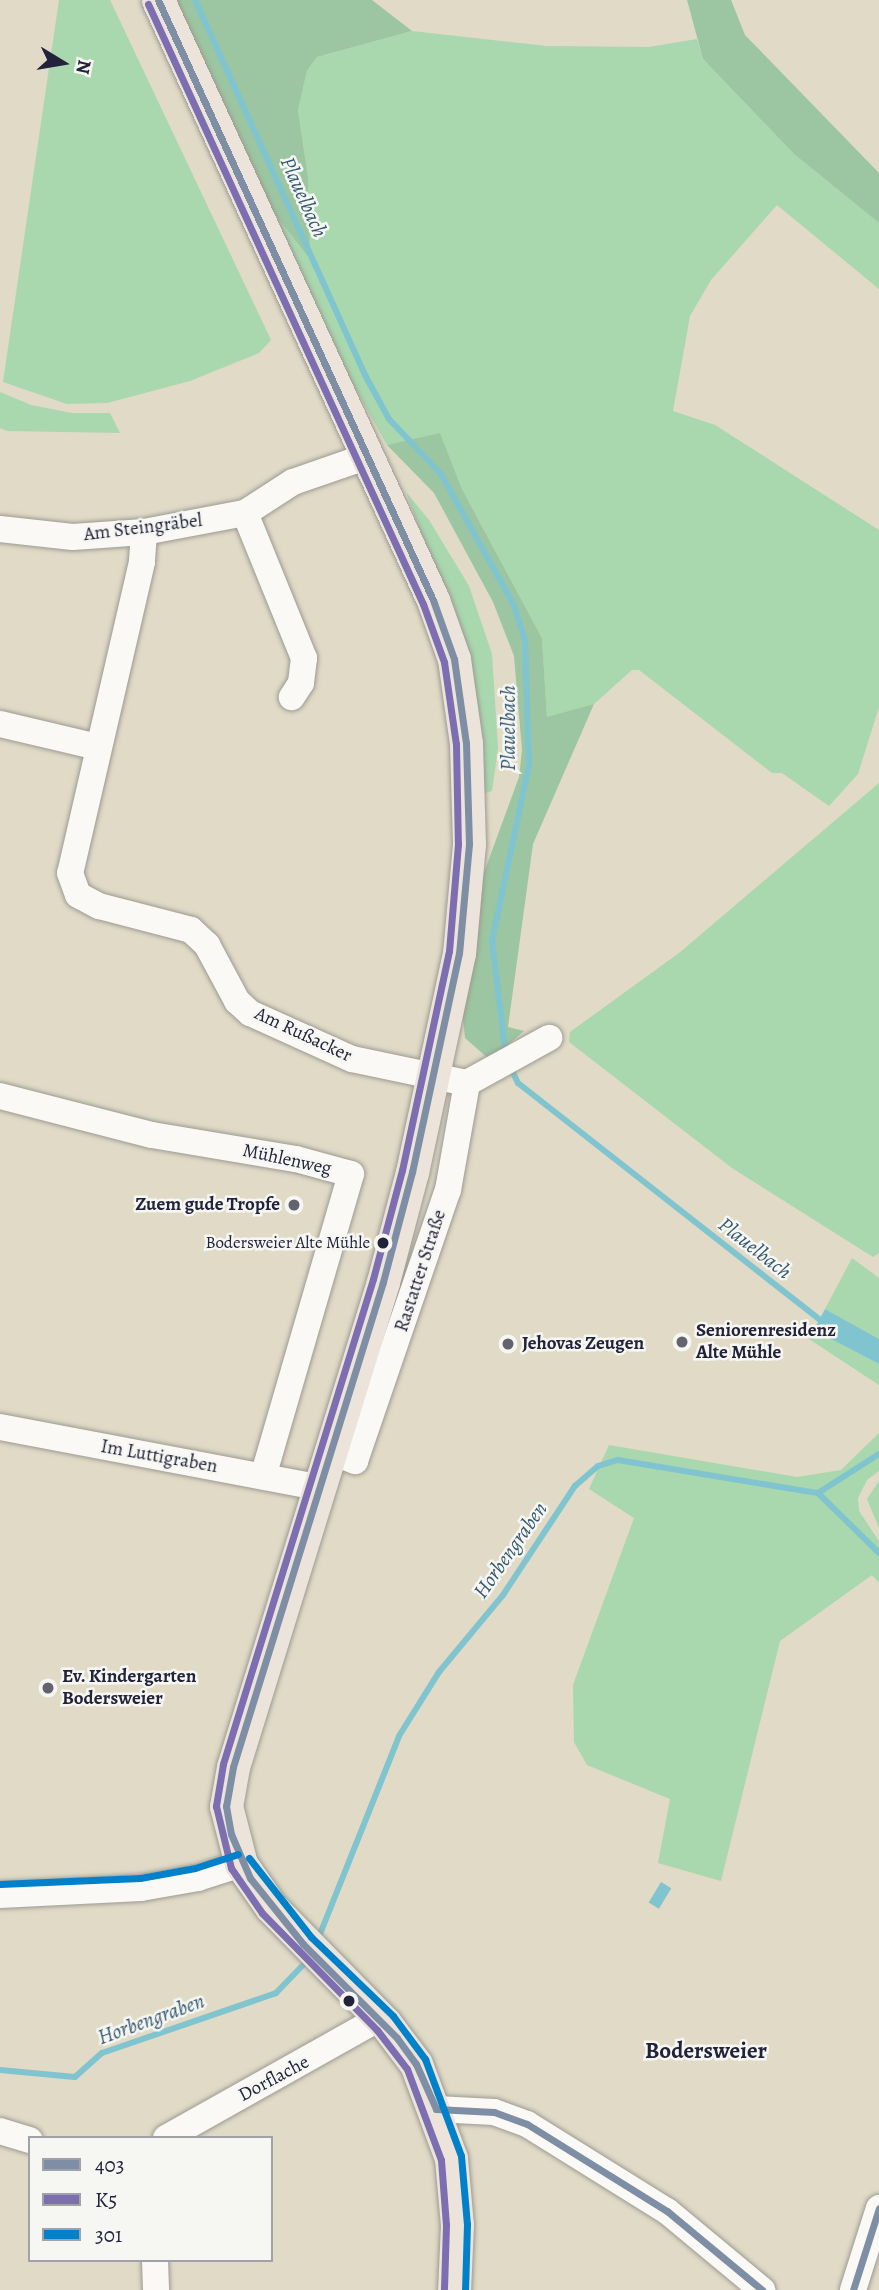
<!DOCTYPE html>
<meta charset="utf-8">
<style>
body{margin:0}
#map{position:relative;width:879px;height:2290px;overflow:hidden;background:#e0dac6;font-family:Alegreya,serif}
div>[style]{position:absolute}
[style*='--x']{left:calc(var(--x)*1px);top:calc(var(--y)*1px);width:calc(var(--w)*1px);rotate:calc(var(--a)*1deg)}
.green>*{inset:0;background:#a9d7ae}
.forest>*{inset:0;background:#9cc6a1}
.water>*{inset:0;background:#7fc4cf;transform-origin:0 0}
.stream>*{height:6px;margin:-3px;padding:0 3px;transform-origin:3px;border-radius:3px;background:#7fc4cf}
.roads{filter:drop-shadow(0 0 2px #9d9a92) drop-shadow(0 0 2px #9d9a92)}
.minor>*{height:26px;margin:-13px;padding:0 13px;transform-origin:13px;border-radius:13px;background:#faf9f6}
.major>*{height:33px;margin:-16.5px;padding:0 16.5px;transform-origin:16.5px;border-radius:16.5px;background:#ece4db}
.bus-1>*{height:7px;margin:-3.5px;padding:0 3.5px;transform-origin:3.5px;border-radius:3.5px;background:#7e8fa5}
.bus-2>*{height:7px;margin:-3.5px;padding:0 3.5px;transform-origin:3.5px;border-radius:3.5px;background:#7c6eb0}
.bus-3>*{height:7px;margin:-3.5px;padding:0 3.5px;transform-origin:3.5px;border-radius:3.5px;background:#0081c9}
.dots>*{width:19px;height:19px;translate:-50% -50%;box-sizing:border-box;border:4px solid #f6f6f2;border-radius:50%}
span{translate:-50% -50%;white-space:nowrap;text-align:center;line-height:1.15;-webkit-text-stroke:5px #f6f6f2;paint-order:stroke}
.bus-label{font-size:17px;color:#22223b}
.right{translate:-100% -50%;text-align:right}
.street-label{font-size:19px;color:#22223b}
.poi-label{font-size:19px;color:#22223b;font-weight:700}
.left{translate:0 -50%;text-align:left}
.water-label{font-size:21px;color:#345870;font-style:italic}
.quarter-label{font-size:23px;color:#22223b;font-weight:700}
.legend{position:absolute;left:28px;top:2136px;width:245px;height:126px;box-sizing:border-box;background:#f6f6f2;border:2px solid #a1a1a9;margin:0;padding:9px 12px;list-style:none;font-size:21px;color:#22223b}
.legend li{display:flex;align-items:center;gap:14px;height:35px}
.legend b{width:35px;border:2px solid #a1a1a9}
.north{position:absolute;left:28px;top:28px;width:70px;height:70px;-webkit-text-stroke:5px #f6f6f2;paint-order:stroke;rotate:101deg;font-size:19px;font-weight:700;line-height:28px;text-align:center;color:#22223b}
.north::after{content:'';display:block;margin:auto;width:24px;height:32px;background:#22223b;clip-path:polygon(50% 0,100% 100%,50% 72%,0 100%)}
</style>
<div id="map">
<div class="green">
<i style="clip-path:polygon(59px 0,110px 0,271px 340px,259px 353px,190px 381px,107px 403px,67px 404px,3px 382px)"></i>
<i style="clip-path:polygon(412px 31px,547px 46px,649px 47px,697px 39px,703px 59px,794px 154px,879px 223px,879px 289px,777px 205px,711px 280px,690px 316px,673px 411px,715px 425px,879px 530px,879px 707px,858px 774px,829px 806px,782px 773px,772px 773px,639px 670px,632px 670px,594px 704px,547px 718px,542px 638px,462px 489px,440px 434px,387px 445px,342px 365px,260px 195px,309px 257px,308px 177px,298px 110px,307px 71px,317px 57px)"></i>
<i style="clip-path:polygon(0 392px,31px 405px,72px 413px,110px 413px,120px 433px,7px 431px,0 428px)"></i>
<i style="clip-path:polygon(406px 492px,429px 520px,469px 586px,492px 654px,498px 748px,492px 791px,482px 794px,440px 584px)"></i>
<i style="clip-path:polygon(879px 783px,879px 1253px,873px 1257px,732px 1168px,569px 1042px,570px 1032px,679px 953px)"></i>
<i style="clip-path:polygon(852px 1258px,879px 1278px,879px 1339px,825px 1309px)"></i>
<i style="clip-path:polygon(814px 1330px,879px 1364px,879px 1385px,809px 1339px)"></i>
<i style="clip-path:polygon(879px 1433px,879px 1471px,867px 1480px,858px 1498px,859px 1511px,879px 1541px,879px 1583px,872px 1575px,780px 1641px,721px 1881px,658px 1863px,670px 1799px,587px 1765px,574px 1742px,573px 1685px,634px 1518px,589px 1489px,609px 1445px,797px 1477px,841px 1470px)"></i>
<i style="clip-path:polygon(879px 1481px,879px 1528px,867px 1499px)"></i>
</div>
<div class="forest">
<i style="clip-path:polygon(171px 0,372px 0,412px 31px,317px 57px,307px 71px,298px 110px,308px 177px,310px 259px,260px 195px)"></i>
<i style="clip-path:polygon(687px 0,731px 0,745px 35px,879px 173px,879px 223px,794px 154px,703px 59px)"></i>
<i style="clip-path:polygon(440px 433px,462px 489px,542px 638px,547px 717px,594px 704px,533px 844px,508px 1027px,524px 1031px,490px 1060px,465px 1038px,462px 1008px,474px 900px,519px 777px,522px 750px,514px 656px,493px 602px,434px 493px,387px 445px)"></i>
</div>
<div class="water">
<i style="clip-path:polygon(825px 1309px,879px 1339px,879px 1364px,814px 1330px)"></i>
<i style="left:661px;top:1882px;width:12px;height:24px;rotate:31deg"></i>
</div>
<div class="stream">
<i style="--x:195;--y:0;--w:412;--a:65.6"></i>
<i style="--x:365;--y:375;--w:50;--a:61.4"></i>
<i style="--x:389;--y:419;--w:76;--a:46.6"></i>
<i style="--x:441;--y:474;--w:150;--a:60.9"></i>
<i style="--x:514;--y:605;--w:37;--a:73"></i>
<i style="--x:525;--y:640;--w:125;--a:88.2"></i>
<i style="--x:529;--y:765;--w:180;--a:101.9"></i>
<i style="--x:492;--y:941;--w:116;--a:83.1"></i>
<i style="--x:510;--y:1066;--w:19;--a:65"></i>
<i style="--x:518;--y:1083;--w:390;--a:38.1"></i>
<i style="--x:818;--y:1493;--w:72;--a:-32.6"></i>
<i style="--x:320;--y:1934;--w:213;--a:-68.2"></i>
<i style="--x:399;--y:1736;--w:75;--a:-58"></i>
<i style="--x:439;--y:1672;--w:100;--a:-50.3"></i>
<i style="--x:503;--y:1595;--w:131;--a:-56.6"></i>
<i style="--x:575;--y:1486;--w:30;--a:-41"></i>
<i style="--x:598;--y:1466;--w:21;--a:-17"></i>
<i style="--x:618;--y:1460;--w:203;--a:9.4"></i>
<i style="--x:818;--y:1493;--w:86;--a:44.5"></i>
<i style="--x:0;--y:2070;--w:75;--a:5.3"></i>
<i style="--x:75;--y:2077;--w:36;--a:-42"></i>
<i style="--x:102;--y:2053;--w:184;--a:-19"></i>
<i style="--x:276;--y:1993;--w:42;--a:-46"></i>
</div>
<div class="roads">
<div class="minor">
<i style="--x:245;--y:513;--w:157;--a:67.9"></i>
<i style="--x:304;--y:658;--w:25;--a:97"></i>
<i style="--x:301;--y:683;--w:17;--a:123"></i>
<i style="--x:0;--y:529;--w:73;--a:6.3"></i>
<i style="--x:73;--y:537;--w:71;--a:-4"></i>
<i style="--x:144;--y:532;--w:103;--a:-10.7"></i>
<i style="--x:245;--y:513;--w:57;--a:-32.9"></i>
<i style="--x:293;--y:482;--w:76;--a:-19.1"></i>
<i style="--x:144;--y:532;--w:30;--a:94"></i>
<i style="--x:142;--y:562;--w:319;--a:103"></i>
<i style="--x:70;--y:873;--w:23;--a:70"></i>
<i style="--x:78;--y:895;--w:24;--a:28"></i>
<i style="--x:99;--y:906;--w:95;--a:14.6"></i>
<i style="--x:191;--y:930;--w:22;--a:43"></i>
<i style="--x:207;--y:945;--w:64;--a:61.8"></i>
<i style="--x:237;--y:1001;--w:18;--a:43"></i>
<i style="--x:250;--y:1013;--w:112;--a:24.3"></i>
<i style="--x:352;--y:1059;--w:117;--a:11.8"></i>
<i style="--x:0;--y:724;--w:101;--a:13.2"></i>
<i style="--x:467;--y:1083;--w:94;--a:-28.8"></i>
<i style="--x:0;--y:1096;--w:157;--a:14.4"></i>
<i style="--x:152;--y:1135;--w:146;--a:9.5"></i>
<i style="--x:296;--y:1159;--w:57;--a:15.3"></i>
<i style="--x:351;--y:1174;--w:315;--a:106.2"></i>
<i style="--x:0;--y:1427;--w:324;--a:10.7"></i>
<i style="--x:328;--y:1451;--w:29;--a:20"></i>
<i style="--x:355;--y:1461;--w:287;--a:-71.1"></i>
<i style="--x:448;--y:1190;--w:109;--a:-79.9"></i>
<i style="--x:0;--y:1895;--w:141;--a:-2.8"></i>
<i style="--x:141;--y:1888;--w:58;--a:-10"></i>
<i style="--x:198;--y:1878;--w:45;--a:-18"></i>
<i style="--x:436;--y:2109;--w:58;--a:3"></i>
<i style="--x:494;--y:2112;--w:35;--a:20"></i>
<i style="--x:527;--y:2124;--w:165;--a:31.9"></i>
<i style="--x:667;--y:2211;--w:124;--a:39.7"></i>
<i style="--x:0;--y:2131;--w:31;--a:17"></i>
<i style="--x:166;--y:2138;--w:245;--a:-29.3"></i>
<i style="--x:155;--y:2260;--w:30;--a:88"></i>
<i style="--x:853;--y:2290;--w:86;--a:-72.4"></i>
</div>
<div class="major">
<i style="--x:158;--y:0;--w:660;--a:65.38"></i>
<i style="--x:433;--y:600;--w:63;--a:70.4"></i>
<i style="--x:454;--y:659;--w:85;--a:81.9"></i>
<i style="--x:466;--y:743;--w:101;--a:88.3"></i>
<i style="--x:469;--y:844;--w:109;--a:95.2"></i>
<i style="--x:459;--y:953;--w:224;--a:102.1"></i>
<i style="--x:412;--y:1172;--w:114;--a:104.8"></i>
<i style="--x:383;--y:1282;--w:508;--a:107.19"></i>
<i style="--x:233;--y:1767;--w:40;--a:100"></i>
<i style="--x:226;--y:1806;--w:60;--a:75.5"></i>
<i style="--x:241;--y:1864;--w:52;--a:55.1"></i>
<i style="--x:271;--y:1907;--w:163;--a:45.5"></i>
<i style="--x:385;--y:2023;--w:51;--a:52.9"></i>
<i style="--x:416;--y:2064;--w:100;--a:69.6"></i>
<i style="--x:451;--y:2158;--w:67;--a:84.9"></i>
<i style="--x:457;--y:2225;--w:65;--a:92.6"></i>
</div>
</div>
<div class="bus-1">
<i style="--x:158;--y:0;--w:660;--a:65.38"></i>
<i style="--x:433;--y:600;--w:63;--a:70.4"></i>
<i style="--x:454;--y:659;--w:85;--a:81.9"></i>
<i style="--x:466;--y:743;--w:101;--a:88.3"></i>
<i style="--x:469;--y:844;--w:109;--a:95.2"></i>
<i style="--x:459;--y:953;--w:224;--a:102.1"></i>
<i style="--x:412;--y:1172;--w:114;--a:104.8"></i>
<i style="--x:383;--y:1282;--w:508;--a:107.19"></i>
<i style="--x:233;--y:1767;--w:40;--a:100"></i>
<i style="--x:226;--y:1806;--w:28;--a:80"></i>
<i style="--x:231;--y:1834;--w:48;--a:66.6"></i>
<i style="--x:250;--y:1878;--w:85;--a:51.2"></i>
<i style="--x:303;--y:1944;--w:133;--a:45"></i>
<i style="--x:397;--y:2038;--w:32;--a:54"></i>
<i style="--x:416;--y:2064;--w:49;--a:66"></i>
<i style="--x:436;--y:2109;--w:58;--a:3"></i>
<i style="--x:494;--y:2112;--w:35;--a:20"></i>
<i style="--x:527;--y:2124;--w:165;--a:31.9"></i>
<i style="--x:667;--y:2211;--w:124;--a:39.7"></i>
<i style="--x:853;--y:2290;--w:86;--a:-72.4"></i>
</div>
<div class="bus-2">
<i style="--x:148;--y:4;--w:660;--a:65.38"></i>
<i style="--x:423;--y:604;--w:62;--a:70.1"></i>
<i style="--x:444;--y:662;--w:83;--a:81.7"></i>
<i style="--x:456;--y:744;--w:100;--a:88.9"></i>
<i style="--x:458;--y:844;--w:107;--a:94.8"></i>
<i style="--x:449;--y:951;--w:224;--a:102.1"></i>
<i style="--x:402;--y:1170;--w:113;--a:104.9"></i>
<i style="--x:373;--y:1279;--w:508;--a:107.19"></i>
<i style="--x:223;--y:1764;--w:43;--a:99.5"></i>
<i style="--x:216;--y:1806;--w:64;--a:76.4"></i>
<i style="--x:231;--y:1868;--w:55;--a:55.4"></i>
<i style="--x:262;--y:1913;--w:164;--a:45.5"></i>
<i style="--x:377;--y:2030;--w:49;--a:52.4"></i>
<i style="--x:407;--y:2069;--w:97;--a:69.5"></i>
<i style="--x:441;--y:2160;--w:65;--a:85.6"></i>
<i style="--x:446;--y:2225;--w:65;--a:91.8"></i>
</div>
<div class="bus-3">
<i style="--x:249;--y:1858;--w:100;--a:51.9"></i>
<i style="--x:311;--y:1937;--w:114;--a:43.9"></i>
<i style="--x:393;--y:2016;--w:54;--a:53.3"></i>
<i style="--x:425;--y:2059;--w:103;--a:69.6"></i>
<i style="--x:461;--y:2156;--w:68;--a:85"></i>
<i style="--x:467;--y:2224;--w:66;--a:91.7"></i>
<i style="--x:0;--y:1884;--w:140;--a:-2.5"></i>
<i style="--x:140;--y:1878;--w:56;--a:-10.3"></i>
<i style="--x:195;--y:1868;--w:45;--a:-18"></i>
</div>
<div class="dots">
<i style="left:294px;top:1205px;background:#64626c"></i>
<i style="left:383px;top:1243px;background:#22223b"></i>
<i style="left:682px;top:1342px;background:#64626c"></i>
<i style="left:508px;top:1344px;background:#64626c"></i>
<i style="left:48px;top:1688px;background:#64626c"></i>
<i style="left:349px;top:2001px;background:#22223b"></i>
</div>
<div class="bus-label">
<span class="right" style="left:370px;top:1243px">Bodersweier Alte Mühle</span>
</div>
<div class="street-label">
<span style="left:143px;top:528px;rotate:-7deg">Am Steingräbel</span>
<span style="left:303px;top:1035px;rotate:25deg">Am Rußacker</span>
<span style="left:287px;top:1160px;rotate:12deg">Mühlenweg</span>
<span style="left:421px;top:1271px;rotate:-72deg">Rastatter Straße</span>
<span style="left:159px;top:1457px;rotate:10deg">Im Luttigraben</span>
<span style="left:274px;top:2079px;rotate:-28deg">Dorflache</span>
</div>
<div class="poi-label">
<span class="right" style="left:280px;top:1205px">Zuem gude Tropfe</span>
<span class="left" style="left:696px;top:1342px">Seniorenresidenz<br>Alte Mühle</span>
<span class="left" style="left:522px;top:1344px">Jehovas Zeugen</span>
<span class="left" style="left:62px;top:1688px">Ev. Kindergarten<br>Bodersweier</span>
</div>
<div class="water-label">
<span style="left:304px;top:197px;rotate:66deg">Plauelbach</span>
<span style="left:508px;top:728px;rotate:-90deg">Plauelbach</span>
<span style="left:755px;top:1248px;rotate:38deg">Plauelbach</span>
<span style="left:510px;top:1550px;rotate:-55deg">Horbengraben</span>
<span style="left:151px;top:2019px;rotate:-20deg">Horbengraben</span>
</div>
<div class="quarter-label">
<span style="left:706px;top:2051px">Bodersweier</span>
</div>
<ul class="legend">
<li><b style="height:9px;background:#7e8fa5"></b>403</li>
<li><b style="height:9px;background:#7c6eb0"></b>K5</li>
<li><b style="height:9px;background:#0081c9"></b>301</li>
</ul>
<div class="north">N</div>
</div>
